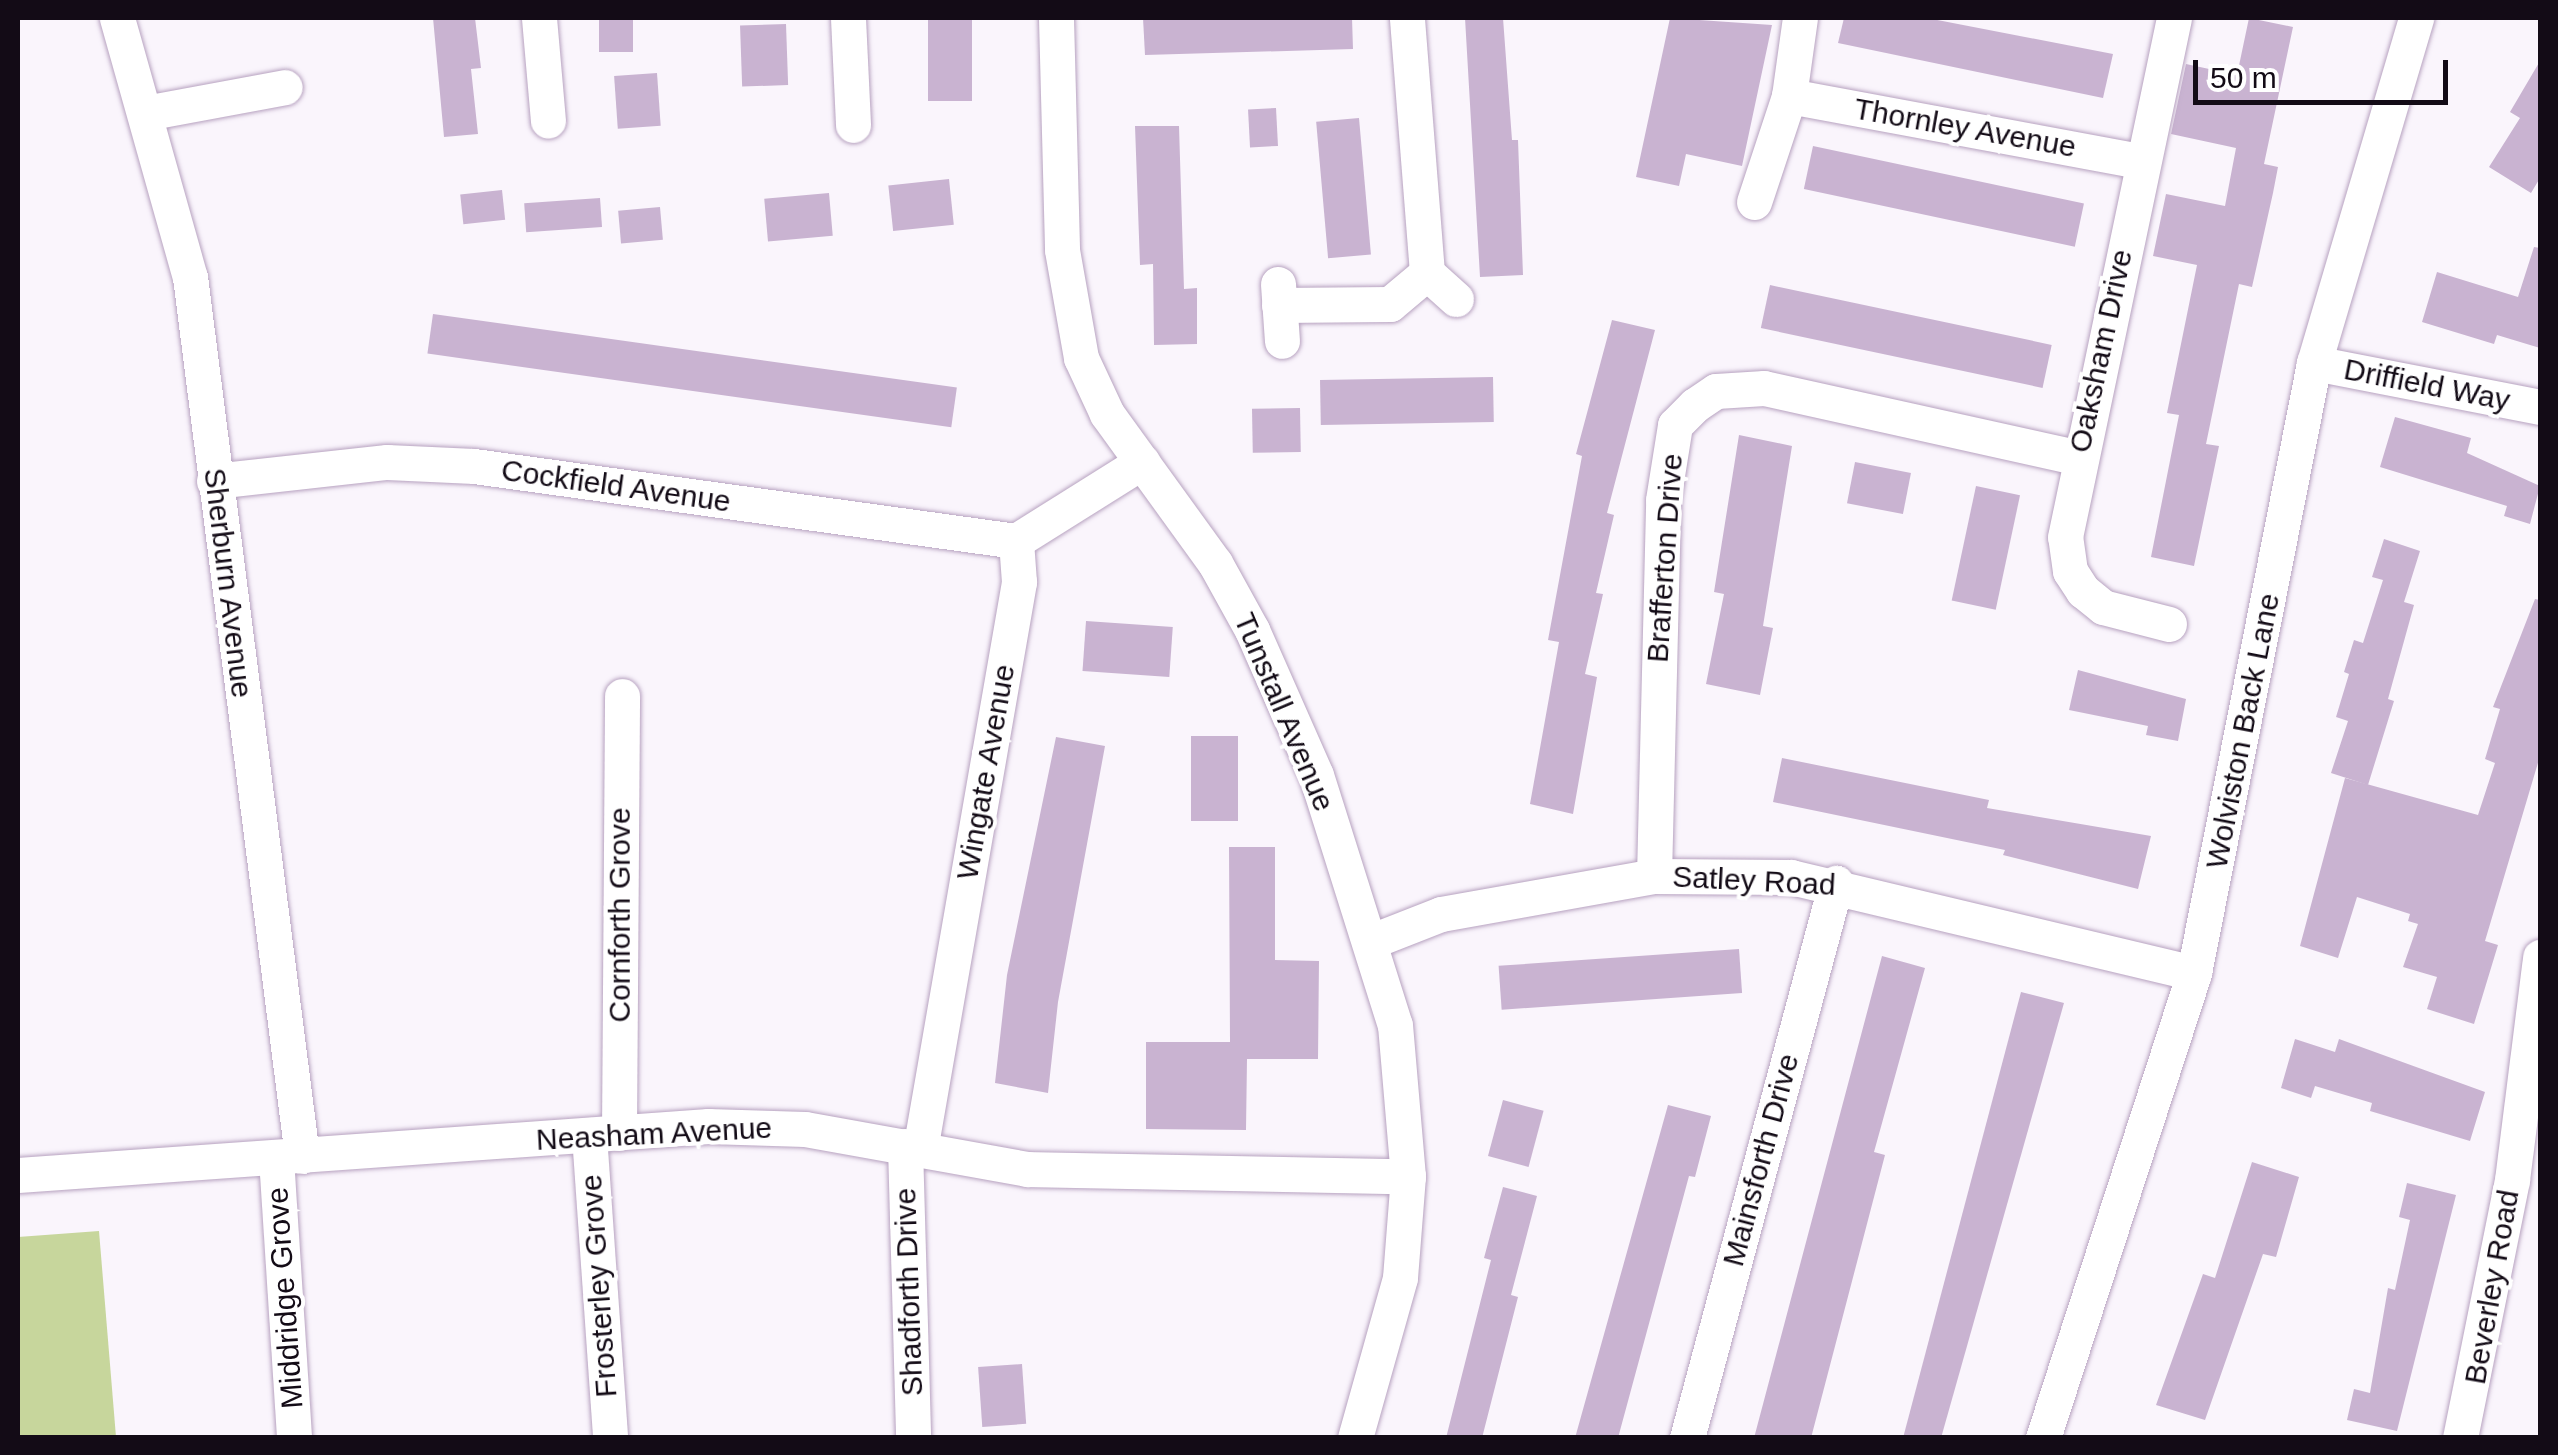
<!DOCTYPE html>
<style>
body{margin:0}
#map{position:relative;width:2558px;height:1455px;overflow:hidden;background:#faf5fc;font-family:Helvetica,sans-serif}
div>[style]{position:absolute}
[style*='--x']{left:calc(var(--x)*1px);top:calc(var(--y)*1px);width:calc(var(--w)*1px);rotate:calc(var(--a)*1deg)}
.green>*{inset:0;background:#c7d69c}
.building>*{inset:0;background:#c9b3d1;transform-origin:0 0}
.roads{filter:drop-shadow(0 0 2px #b7a2c0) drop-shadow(0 0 2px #b7a2c0)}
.street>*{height:35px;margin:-17.5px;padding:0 17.5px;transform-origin:17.5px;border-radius:17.5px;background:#fff}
span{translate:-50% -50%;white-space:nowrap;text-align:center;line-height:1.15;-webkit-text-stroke:8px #fff;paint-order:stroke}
.street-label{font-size:30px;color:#130b16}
.frame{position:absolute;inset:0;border:20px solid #130b16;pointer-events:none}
.scale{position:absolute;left:2193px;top:60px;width:255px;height:45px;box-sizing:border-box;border:5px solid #130b16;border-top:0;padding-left:12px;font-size:30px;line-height:35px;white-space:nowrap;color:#130b16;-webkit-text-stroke:8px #fff;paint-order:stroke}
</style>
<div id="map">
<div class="green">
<i style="clip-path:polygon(99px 1231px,116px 1437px,18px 1437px,18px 1237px)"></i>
</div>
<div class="building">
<i style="clip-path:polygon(433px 18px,475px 18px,481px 68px,471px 69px,478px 134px,444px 137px)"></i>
<i style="left:599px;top:18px;width:34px;height:34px"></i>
<i style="left:928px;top:18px;width:44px;height:83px"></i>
<i style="clip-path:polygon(1143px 18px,1352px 18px,1353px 49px,1145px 55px)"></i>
<i style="clip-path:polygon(1465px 18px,1503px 18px,1512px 140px,1518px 140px,1523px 275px,1480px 277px)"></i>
<i style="clip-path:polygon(1670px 18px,1772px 25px,1742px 166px,1686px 154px,1679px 186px,1636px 177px)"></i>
<i style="clip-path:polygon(1844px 18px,1927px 18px,2113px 54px,2103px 98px,1838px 43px)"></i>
<i style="clip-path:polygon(2249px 18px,2293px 27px,2264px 164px,2278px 167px,2273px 193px,2252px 287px,2239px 284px,2206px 444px,2219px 446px,2194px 566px,2151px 557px,2179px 415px,2167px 413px,2197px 265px,2153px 256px,2166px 194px,2225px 206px,2236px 148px,2171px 134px,2186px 64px,2237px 75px)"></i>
<i style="left:786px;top:24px;width:61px;height:46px;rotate:88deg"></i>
<i style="clip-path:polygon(2540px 61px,2540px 178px,2531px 193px,2489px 167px,2520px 118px,2510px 112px)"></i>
<i style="left:657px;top:73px;width:53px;height:43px;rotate:86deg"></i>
<i style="left:1276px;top:108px;width:38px;height:28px;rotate:87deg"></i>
<i style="left:1359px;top:118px;width:137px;height:43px;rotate:85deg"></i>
<i style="clip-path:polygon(1135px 126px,1179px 126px,1184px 289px,1197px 288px,1197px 344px,1154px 345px,1153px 264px,1140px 265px)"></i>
<i style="left:1813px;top:146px;width:277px;height:44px;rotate:12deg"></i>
<i style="left:949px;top:179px;width:46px;height:61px;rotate:84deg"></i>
<i style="left:502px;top:190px;width:30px;height:42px;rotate:84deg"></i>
<i style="left:829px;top:193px;width:43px;height:65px;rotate:85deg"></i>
<i style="left:600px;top:198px;width:29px;height:76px;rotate:86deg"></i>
<i style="left:660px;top:207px;width:33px;height:42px;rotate:85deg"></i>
<i style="clip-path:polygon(2534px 247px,2540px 248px,2540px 348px,2497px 335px,2494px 344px,2422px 322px,2437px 272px,2518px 297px)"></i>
<i style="left:1770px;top:285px;width:288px;height:44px;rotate:12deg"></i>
<i style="left:433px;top:314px;width:529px;height:40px;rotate:8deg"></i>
<i style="clip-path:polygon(1612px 320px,1655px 330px,1607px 513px,1614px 515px,1596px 593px,1603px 594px,1585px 674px,1597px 677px,1573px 814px,1530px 804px,1559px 642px,1548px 640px,1582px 456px,1576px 454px)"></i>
<i style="left:1493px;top:377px;width:45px;height:173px;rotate:89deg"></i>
<i style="left:1300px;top:408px;width:44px;height:48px;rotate:89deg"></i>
<i style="clip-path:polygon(2395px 417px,2471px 438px,2467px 453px,2540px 486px,2530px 524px,2504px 516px,2507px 506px,2380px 467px)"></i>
<i style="clip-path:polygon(1739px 435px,1792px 446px,1763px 626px,1773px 628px,1760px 695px,1706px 684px,1724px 594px,1714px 592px)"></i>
<i style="left:1855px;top:462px;width:57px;height:42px;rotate:11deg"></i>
<i style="left:1976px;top:486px;width:45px;height:117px;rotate:12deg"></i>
<i style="clip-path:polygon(2384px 539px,2420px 551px,2404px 602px,2414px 605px,2388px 699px,2394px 701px,2368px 785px,2331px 773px,2348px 721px,2336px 717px,2349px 674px,2344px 672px,2354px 640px,2363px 643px,2383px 580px,2372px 577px)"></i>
<i style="clip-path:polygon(2535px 599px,2540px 600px,2540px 756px,2485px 941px,2498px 945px,2474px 1024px,2427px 1009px,2437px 977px,2403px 967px,2418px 924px,2408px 921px,2410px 914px,2357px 897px,2338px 958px,2300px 946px,2345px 778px,2478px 815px,2495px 763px,2485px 759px,2500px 709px,2493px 707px)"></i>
<i style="left:1086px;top:621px;width:87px;height:50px;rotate:4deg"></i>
<i style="clip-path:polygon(2078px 670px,2186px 699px,2178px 741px,2146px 735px,2148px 726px,2069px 710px)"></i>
<i style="left:1191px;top:736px;width:47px;height:85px"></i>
<i style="clip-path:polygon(1056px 737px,1105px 746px,1058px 1002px,1048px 1093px,995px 1083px,1007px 975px)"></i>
<i style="clip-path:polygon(1782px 758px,1989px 800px,1987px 808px,2151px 836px,2138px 889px,2003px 855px,2005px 850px,1773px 802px)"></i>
<i style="clip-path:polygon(1229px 847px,1275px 847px,1275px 960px,1319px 961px,1318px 1059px,1247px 1059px,1246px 1130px,1146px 1129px,1146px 1042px,1230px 1042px)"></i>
<i style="left:1739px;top:949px;width:44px;height:241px;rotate:86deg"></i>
<i style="clip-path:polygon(1882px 956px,1925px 968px,1874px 1152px,1885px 1155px,1811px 1438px,1754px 1438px)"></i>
<i style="clip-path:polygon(2021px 992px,2064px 1003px,1941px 1438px,1903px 1438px)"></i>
<i style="clip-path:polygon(2295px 1039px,2335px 1052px,2339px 1039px,2485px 1092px,2470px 1141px,2370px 1111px,2372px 1103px,2315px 1086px,2311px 1098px,2281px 1088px)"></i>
<i style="left:1503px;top:1100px;width:42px;height:58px;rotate:15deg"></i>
<i style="clip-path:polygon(1668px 1105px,1711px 1116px,1695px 1177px,1689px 1176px,1618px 1438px,1575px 1438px)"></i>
<i style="clip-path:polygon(2252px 1162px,2299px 1177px,2276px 1257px,2263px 1254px,2205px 1420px,2156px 1405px,2203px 1274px,2215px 1278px)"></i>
<i style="clip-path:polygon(2407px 1183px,2456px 1195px,2397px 1431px,2347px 1420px,2354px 1389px,2370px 1393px,2388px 1288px,2395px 1290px,2410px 1220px,2399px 1217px)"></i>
<i style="clip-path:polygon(1503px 1187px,1537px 1196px,1511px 1295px,1518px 1297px,1482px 1438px,1446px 1438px,1491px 1260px,1484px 1258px)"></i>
<i style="left:1022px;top:1364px;width:60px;height:44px;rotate:86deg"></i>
</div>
<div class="roads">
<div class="street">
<i style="--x:117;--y:18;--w:269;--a:74.3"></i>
<i style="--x:190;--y:277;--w:886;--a:82.74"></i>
<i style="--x:539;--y:18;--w:103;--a:85"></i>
<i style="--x:848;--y:18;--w:107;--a:87.3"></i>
<i style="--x:1056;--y:18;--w:232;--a:88.5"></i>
<i style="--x:1062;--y:250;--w:110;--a:80"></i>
<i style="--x:1081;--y:358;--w:62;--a:65.1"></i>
<i style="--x:1107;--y:414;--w:184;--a:54.1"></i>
<i style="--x:1215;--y:563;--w:77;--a:61.1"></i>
<i style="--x:1252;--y:630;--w:158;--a:66.2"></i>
<i style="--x:1316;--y:775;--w:262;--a:72.5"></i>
<i style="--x:1395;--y:1025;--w:152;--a:85.1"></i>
<i style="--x:1408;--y:1176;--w:102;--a:94.5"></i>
<i style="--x:1400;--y:1278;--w:166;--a:105.7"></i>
<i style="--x:1789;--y:96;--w:358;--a:10.5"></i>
<i style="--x:145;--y:113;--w:142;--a:-10.5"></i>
<i style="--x:1754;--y:202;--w:112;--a:-71.7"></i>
<i style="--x:1789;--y:96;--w:79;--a:-82"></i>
<i style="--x:1427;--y:273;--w:39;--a:42"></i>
<i style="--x:1278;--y:284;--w:57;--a:86"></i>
<i style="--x:1279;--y:305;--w:111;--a:-0.5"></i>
<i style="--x:1390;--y:304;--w:48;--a:-40"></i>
<i style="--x:1427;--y:273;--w:256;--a:-94.5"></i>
<i style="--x:2314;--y:363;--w:230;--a:11"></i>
<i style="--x:214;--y:481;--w:174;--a:-6.3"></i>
<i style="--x:387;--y:462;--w:87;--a:2.6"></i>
<i style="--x:474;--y:466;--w:547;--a:7.88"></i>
<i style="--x:2169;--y:624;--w:68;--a:-165.6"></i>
<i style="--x:2103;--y:607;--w:26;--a:-141"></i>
<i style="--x:2083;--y:591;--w:24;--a:-123"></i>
<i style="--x:2070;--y:571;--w:34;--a:-98"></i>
<i style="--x:2065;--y:537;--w:530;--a:-78.14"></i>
<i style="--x:1654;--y:876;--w:376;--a:-88.6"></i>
<i style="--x:1663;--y:500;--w:76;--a:-80.9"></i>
<i style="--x:1675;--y:425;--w:28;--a:-45"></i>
<i style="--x:1695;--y:405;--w:25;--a:-34"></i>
<i style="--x:1716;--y:391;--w:48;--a:-3.6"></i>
<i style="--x:1764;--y:388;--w:323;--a:12.5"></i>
<i style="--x:1372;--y:941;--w:74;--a:-21.4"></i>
<i style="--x:1441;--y:914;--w:216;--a:-10.1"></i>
<i style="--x:1654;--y:876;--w:137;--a:0.4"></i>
<i style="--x:1791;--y:877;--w:414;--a:13.4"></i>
<i style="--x:619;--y:1133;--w:437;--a:-89.6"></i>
<i style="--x:589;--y:1135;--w:304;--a:86"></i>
<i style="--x:905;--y:1146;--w:292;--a:88.4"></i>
<i style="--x:920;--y:1150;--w:577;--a:-80.11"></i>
<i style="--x:1019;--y:582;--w:41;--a:-94.2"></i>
<i style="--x:1016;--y:541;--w:149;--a:-32.1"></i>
<i style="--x:276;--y:1158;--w:281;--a:86.3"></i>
<i style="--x:18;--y:1175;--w:692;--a:-4.06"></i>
<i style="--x:708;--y:1126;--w:97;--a:1.8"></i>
<i style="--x:805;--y:1129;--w:227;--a:10.2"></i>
<i style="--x:1028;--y:1169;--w:380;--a:1.1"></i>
<i style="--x:1687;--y:1438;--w:575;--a:-74.97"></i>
<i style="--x:2043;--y:1438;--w:489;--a:-72"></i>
<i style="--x:2194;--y:973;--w:622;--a:-78.87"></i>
<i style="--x:2314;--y:363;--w:360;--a:-73.5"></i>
<i style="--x:2460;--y:1438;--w:263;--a:-78.6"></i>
<i style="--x:2512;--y:1180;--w:225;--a:-82.8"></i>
</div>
</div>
<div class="street-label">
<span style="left:1965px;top:128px;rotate:10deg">Thornley Avenue</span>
<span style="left:2101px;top:351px;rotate:-78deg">Oaksham Drive</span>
<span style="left:2427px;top:385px;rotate:11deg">Driffield Way</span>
<span style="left:616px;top:486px;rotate:8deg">Cockfield Avenue</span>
<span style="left:1665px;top:558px;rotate:-86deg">Brafferton Drive</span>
<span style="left:228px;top:583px;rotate:83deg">Sherburn Avenue</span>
<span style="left:1284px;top:712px;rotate:67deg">Tunstall Avenue</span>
<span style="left:2243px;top:731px;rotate:-79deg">Wolviston Back Lane</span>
<span style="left:986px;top:772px;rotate:-80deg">Wingate Avenue</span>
<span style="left:1754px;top:881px;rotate:3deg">Satley Road</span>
<span style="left:620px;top:915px;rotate:-90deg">Cornforth Grove</span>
<span style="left:654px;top:1134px;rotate:-3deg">Neasham Avenue</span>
<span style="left:1761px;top:1160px;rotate:-75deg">Mainsforth Drive</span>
<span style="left:599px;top:1286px;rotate:-94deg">Frosterley Grove</span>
<span style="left:2492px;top:1287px;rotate:-80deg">Beverley Road</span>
<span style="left:909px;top:1292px;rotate:-92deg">Shadforth Drive</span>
<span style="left:285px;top:1298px;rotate:-94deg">Middridge Grove</span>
</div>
<div class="frame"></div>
<div class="scale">50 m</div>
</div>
